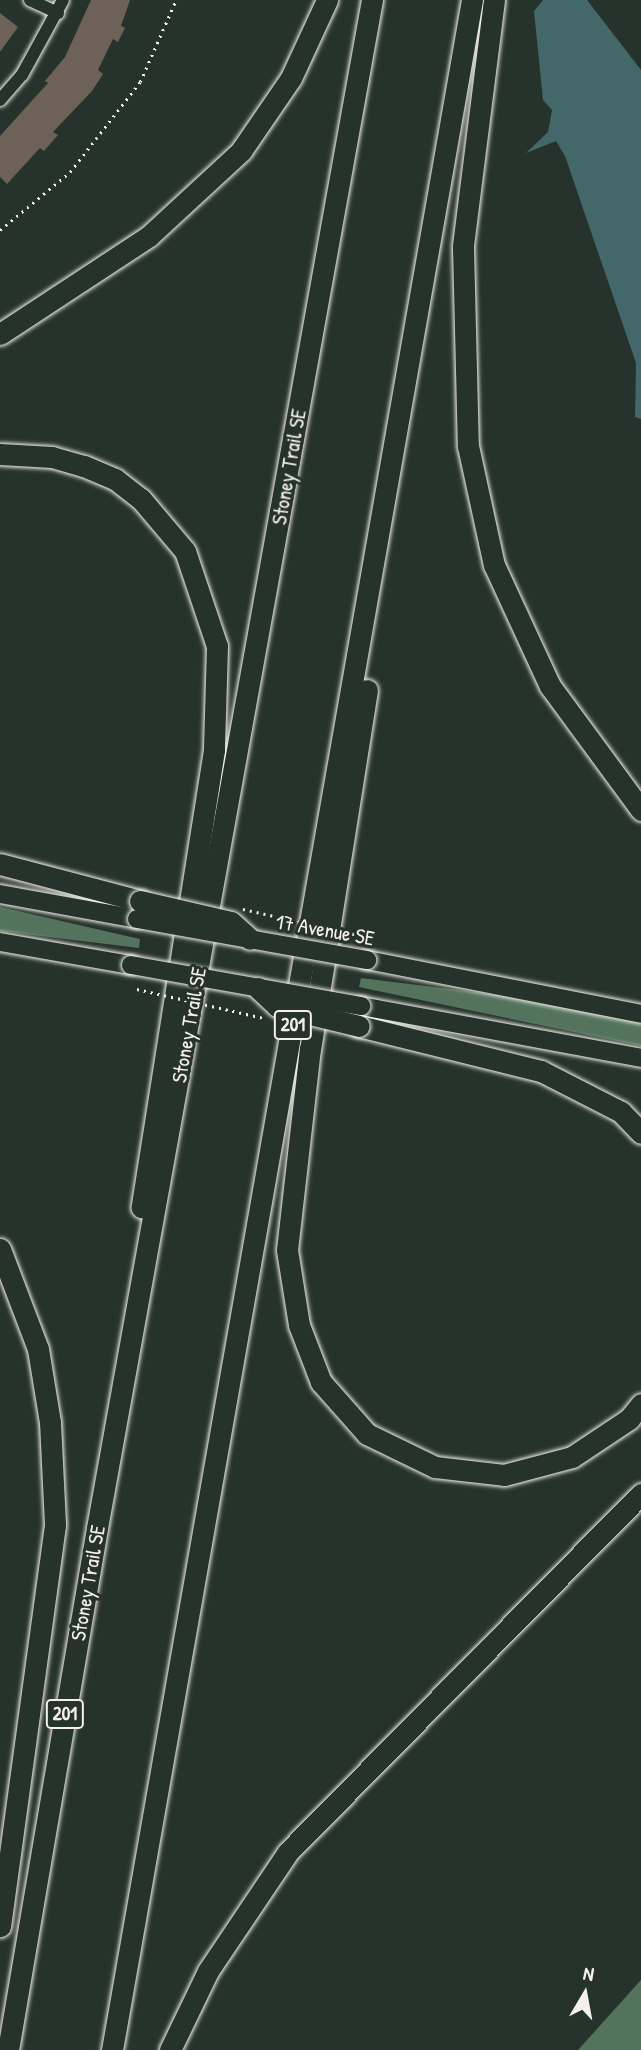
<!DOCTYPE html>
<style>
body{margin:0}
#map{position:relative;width:641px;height:2050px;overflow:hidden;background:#26332d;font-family:"Patrick Hand",sans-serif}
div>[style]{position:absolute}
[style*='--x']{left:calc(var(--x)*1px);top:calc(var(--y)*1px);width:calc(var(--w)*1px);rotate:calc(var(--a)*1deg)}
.green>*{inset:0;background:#53735d}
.water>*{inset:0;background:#446769}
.building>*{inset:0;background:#6d6158}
.path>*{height:2.5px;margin-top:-1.25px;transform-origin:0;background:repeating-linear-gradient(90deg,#f4f1e8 0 2px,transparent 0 7px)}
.roads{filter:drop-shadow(0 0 2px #f4f1e8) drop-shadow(0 0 2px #f4f1e8)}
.minor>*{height:12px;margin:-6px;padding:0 6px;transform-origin:6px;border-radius:6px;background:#26332d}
.secondary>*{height:18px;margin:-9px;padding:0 9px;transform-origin:9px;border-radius:9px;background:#26332d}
.motorway>*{height:21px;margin:-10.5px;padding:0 10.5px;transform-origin:10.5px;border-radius:10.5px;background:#26332d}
.path-bridge>*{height:2.5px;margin-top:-1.25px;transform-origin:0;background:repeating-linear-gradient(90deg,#f4f1e8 0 2px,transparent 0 7px)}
.bridges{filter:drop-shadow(0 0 2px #f4f1e8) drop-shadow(0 0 2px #f4f1e8)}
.secondary-bridge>*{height:18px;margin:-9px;padding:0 9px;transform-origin:9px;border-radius:9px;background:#26332d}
.motorway-bridge>*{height:21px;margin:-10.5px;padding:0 10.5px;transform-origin:10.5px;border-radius:10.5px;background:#26332d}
span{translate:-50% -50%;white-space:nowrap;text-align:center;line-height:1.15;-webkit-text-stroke:6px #26332d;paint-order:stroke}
.shield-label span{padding:2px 5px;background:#26332d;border:2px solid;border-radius:5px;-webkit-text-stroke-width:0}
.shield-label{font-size:19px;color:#f4f1e8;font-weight:700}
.street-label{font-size:21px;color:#f4f1e8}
.north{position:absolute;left:550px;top:1959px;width:70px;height:70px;-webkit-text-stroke:5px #26332d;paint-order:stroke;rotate:10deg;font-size:19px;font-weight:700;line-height:28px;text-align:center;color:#f4f1e8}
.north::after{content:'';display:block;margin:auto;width:24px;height:32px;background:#f4f1e8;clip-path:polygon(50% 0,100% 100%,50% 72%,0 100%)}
</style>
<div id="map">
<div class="green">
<i style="clip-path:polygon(0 907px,140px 939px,139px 948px,0 931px)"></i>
<i style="clip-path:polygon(361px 978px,498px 995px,641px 1022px,641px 1046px,359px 987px)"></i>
<i style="clip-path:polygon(641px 1980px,641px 2050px,578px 2050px)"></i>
</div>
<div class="water">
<i style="clip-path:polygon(543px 0,587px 0,641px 70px,641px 419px,635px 417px,636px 363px,565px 156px,556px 141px,526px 153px,548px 132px,552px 110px,543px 100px,534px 11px)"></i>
</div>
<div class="building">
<i style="clip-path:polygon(91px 0,130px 0,121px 26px,125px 28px,118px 42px,113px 39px,98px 70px,103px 74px,92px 91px,53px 132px,58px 135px,44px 151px,40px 148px,7px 184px,0 177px,0 136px,48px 83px,45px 81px,65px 57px)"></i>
<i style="clip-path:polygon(0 13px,18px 27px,0 52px)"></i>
</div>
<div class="path">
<i style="--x:0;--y:230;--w:91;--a:-39.6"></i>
<i style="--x:70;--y:172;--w:114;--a:-52.1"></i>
<i style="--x:140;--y:82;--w:90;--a:-66.3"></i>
</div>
<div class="roads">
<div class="minor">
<i style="--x:30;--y:0;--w:31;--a:25"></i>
<i style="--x:0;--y:100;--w:33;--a:-49"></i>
<i style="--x:22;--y:75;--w:85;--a:-61.3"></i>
</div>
<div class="secondary">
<i style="--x:0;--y:894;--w:139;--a:10.3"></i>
<i style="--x:0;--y:942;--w:133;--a:10"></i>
<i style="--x:367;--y:960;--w:279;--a:11.1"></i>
<i style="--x:361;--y:1006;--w:285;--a:10.5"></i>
</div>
<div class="motorway">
<i style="--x:494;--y:0;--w:249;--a:97.2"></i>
<i style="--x:463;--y:247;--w:199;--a:88.6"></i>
<i style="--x:468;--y:446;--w:122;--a:77.7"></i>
<i style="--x:494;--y:565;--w:133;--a:65.2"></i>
<i style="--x:550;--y:686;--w:154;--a:53.7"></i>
<i style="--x:0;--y:334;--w:178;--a:-33.3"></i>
<i style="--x:149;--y:236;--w:125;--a:-42.7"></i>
<i style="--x:241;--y:151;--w:88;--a:-55.6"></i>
<i style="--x:291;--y:78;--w:86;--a:-65.2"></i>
<i style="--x:0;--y:454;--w:52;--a:3.3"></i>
<i style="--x:52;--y:457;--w:33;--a:16"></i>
<i style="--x:84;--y:466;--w:34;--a:23"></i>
<i style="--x:115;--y:479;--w:33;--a:38"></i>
<i style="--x:141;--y:499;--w:68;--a:49.8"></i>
<i style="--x:185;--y:551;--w:100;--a:71.4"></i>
<i style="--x:217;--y:646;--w:104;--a:91.7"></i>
<i style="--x:214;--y:750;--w:463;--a:99"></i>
<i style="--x:367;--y:690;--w:363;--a:99"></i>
<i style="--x:310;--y:1048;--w:203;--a:96.5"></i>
<i style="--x:287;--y:1250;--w:76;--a:80.9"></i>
<i style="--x:299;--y:1325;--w:61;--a:68.9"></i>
<i style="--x:321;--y:1382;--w:69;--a:48.5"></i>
<i style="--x:367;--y:1434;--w:76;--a:25.9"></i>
<i style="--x:435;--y:1467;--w:69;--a:6.6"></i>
<i style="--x:504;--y:1475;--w:70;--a:-14.8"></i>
<i style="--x:572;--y:1457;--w:69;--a:-33.7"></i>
<i style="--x:629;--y:1419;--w:19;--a:-51"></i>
<i style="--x:0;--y:864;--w:145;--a:14.8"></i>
<i style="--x:359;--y:1026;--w:187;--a:13.9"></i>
<i style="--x:541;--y:1071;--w:90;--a:27.1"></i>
<i style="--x:621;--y:1112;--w:29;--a:46"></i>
<i style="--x:0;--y:1249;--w:107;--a:69.2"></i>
<i style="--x:38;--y:1349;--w:74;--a:80.7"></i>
<i style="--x:50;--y:1422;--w:103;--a:87.2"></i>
<i style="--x:55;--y:1525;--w:405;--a:97.8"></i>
<i style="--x:8;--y:2050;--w:530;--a:-80.32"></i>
<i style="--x:97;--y:1528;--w:1553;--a:-79.8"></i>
<i style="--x:112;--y:2050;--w:2081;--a:-80.04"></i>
<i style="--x:170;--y:2050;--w:88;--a:-64.3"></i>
<i style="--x:208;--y:1971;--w:143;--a:-56.1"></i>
<i style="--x:288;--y:1852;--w:503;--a:-45.4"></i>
</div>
</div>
<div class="path-bridge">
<i style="--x:243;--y:909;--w:132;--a:12.7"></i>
<i style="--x:137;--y:989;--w:130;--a:12.9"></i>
</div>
<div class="bridges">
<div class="secondary-bridge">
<i style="--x:137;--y:919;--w:234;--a:10.1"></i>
<i style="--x:131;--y:965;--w:234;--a:10.1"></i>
</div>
<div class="motorway-bridge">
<i style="--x:140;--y:901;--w:93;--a:13"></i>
<i style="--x:231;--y:922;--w:25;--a:42"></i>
<i style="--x:258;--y:988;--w:26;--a:43"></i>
<i style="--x:277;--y:1006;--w:84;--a:13.7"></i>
</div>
</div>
<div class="shield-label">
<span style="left:293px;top:1025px">201</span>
<span style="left:65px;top:1714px">201</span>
</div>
<div class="street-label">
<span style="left:289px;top:467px;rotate:-80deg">Stoney Trail SE</span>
<span style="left:325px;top:930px;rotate:10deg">17 Avenue SE</span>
<span style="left:189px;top:1025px;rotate:-80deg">Stoney Trail SE</span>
<span style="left:88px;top:1583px;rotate:-80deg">Stoney Trail SE</span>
</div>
<div class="north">N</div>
</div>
